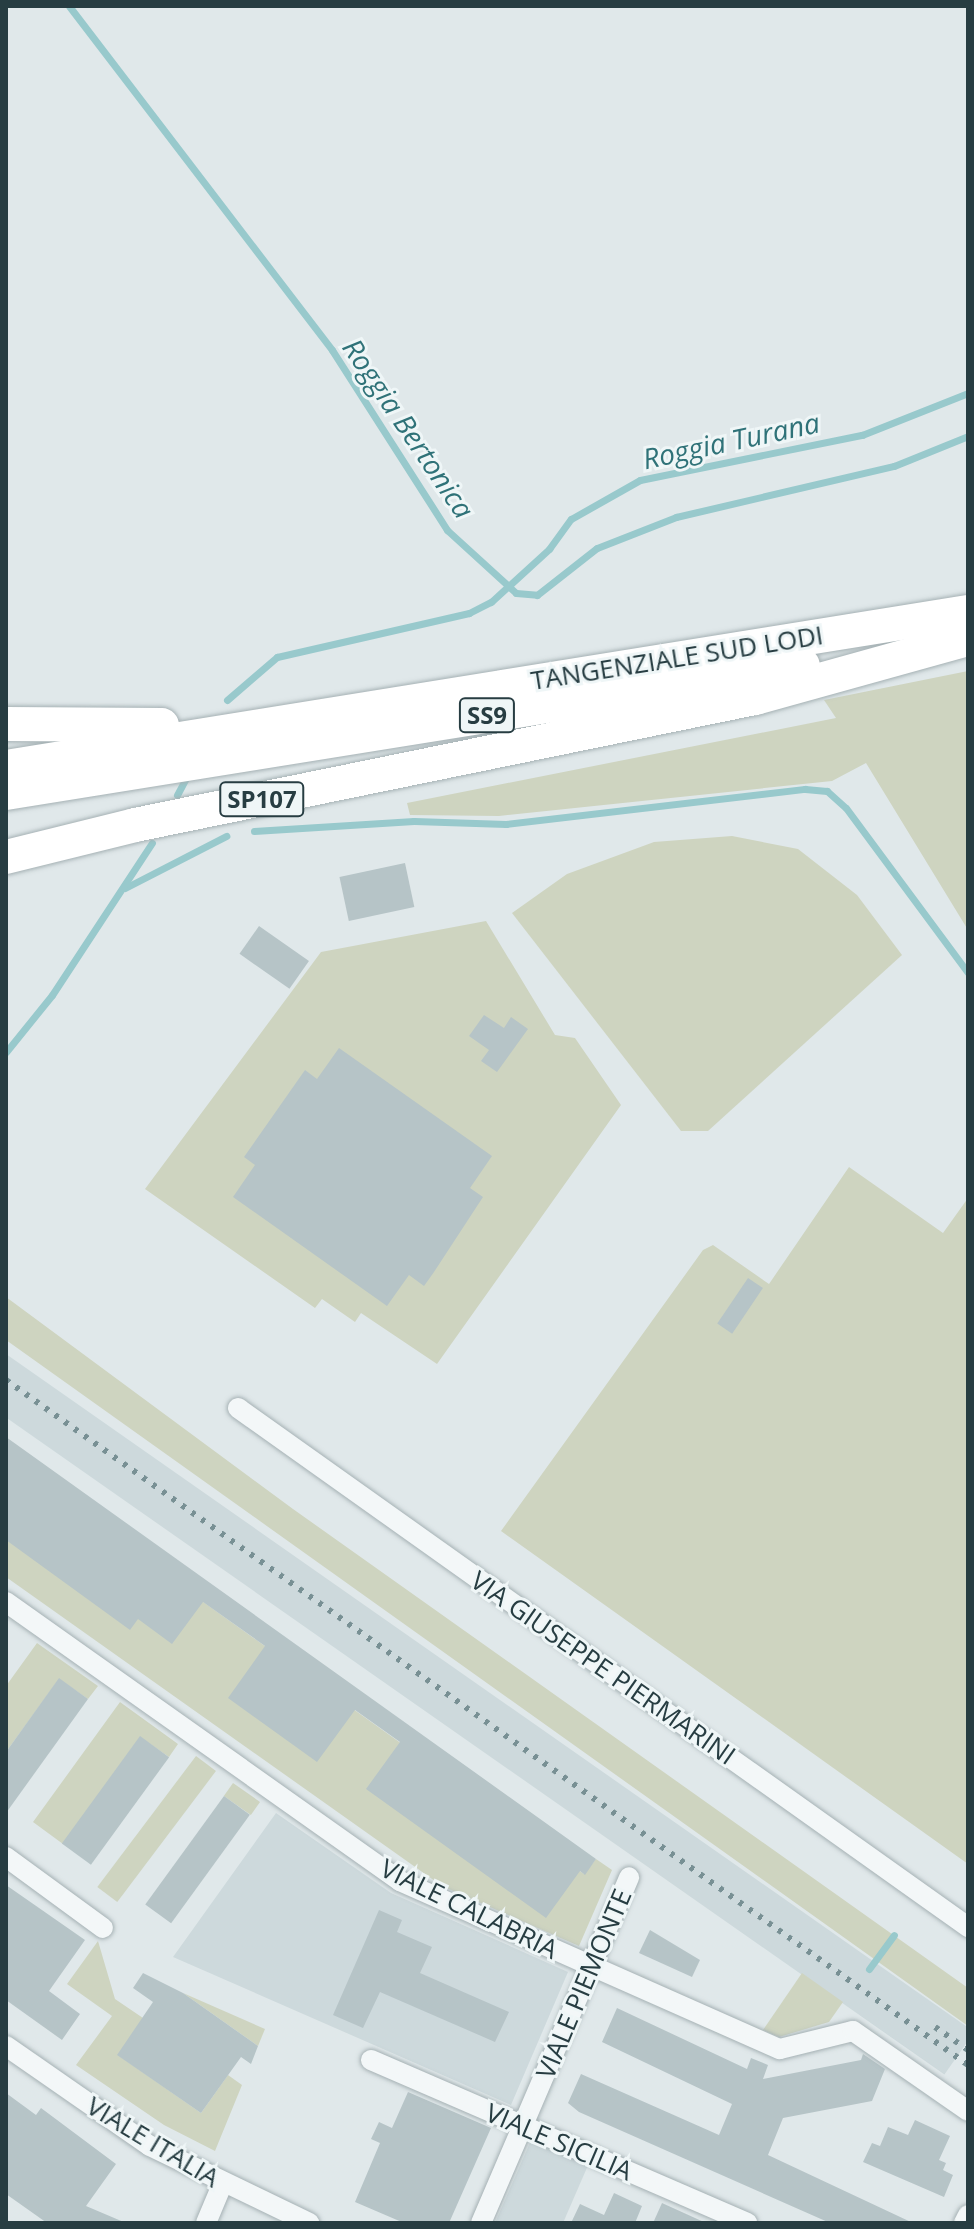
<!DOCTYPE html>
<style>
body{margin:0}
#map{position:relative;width:974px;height:2229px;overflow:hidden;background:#e0e8ea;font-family:"Open Sans",sans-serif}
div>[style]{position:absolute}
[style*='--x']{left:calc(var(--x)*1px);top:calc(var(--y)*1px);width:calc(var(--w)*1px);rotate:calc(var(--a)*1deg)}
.built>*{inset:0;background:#cdd9dc;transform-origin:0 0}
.green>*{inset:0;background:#ced4c0;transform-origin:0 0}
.stream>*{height:7px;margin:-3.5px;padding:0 3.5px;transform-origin:3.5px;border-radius:3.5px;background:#98c9cc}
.building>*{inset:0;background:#b6c4c7;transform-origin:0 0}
.roads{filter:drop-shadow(0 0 2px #a5b1b4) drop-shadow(0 0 2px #a5b1b4)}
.minor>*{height:20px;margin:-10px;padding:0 10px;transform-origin:10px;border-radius:10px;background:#f3f7f8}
.trunk>*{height:34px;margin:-17px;padding:0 17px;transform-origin:17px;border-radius:17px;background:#fff}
.rail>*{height:6px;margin-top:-3px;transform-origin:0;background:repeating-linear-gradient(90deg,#789094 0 4px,transparent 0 12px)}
span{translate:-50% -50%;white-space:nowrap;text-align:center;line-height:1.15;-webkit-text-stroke:6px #eff6f7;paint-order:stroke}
.shield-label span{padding:2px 6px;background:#eff6f7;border:2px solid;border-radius:6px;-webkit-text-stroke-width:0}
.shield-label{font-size:24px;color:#273d42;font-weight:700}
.street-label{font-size:26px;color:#273d42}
.water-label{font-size:28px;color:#2f7278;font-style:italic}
.frame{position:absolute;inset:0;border:8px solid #273d42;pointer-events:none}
</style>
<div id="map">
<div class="built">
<i style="left:6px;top:1354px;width:1182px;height:52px;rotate:35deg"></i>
<i style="clip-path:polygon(276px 1813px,391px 1893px,568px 1972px,511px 2105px,173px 1957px)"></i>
<i style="clip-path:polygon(532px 2138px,589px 2163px,563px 2223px,495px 2223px)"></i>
</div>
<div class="green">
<i style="clip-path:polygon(968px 671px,968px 930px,866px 763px,832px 781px,499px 816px,410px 815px,407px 803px,836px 718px,824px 700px)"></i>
<i style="clip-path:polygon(732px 836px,798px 849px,857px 895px,902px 955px,708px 1131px,681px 1131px,512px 913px,567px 874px,654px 842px)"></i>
<i style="clip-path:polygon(486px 921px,555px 1035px,575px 1038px,621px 1105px,437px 1364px,361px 1313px,355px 1322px,322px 1299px,315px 1308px,145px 1189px,321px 952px)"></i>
<i style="clip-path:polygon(849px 1167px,943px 1233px,968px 1198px,968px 1864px,501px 1531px,703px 1250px,713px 1245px,769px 1284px)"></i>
<i style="clip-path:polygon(6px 1297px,293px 1509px,968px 1988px,968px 2026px,6px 1340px)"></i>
<i style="clip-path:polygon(6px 1461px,584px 1874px,596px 1859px,612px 1870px,579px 1946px,442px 1886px,6px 1577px)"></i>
<i style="clip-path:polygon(37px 1643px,98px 1686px,88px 1699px,59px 1679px,6px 1752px,6px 1686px)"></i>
<i style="clip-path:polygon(120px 1702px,178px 1744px,169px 1757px,140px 1737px,63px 1844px,33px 1822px)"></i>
<i style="left:196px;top:1756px;width:25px;height:164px;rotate:37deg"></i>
<i style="left:233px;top:1783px;width:33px;height:16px;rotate:35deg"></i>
<i style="clip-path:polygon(98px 1941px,115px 1999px,143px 2018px,118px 2055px,201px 2113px,228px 2075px,242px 2085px,215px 2151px,164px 2125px,76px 2065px,112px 2016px,67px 1984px)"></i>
<i style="clip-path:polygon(802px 1973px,843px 2002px,829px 2022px,779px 2037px,763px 2030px)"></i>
<i style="clip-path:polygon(183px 1993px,265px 2029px,258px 2046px)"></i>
</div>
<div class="stream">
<i style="--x:69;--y:6;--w:433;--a:52.6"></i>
<i style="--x:332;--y:350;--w:214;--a:57.4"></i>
<i style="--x:447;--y:530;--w:93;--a:42.4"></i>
<i style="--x:516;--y:593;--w:21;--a:5"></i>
<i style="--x:537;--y:595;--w:76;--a:-38.1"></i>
<i style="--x:597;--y:548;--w:85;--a:-21.4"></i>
<i style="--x:676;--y:517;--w:224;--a:-13.2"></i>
<i style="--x:894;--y:466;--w:80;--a:-22.1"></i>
<i style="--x:227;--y:700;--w:66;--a:-40.7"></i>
<i style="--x:277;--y:657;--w:197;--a:-12.9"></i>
<i style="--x:469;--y:613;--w:25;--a:-27"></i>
<i style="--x:491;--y:602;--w:79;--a:-42.4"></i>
<i style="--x:549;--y:549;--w:37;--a:-54"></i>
<i style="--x:571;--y:519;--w:79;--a:-29.5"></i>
<i style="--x:640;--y:480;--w:227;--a:-11.5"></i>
<i style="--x:862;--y:435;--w:114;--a:-21.6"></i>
<i style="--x:177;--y:795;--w:19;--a:-62"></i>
<i style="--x:254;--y:831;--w:160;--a:-3.6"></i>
<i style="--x:414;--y:821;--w:92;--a:1.9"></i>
<i style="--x:506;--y:824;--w:301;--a:-6.7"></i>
<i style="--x:805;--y:789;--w:22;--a:5"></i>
<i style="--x:827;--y:791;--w:25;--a:42"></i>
<i style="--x:846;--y:808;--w:205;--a:53.5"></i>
<i style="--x:125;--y:888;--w:114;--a:-27.2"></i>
<i style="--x:6;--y:1052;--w:73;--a:-51.1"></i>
<i style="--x:52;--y:995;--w:182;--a:-56.7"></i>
<i style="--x:869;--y:1969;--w:42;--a:-53.7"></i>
</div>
<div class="building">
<i style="left:405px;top:863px;width:45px;height:67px;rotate:78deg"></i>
<i style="left:259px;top:926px;width:61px;height:34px;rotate:35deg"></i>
<i style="clip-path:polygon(484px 1015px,504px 1028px,511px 1017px,528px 1029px,497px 1072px,481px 1061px,489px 1050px,469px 1036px)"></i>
<i style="clip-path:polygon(339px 1048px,492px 1156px,470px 1188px,483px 1197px,434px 1272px,424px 1286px,409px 1275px,387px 1306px,233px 1197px,255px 1165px,244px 1157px,305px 1070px,317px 1079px)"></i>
<i style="left:748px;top:1278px;width:18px;height:55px;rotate:34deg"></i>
<i style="clip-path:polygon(6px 1437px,596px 1859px,585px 1875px,580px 1871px,546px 1918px,366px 1789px,400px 1742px,355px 1710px,317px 1762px,228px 1698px,265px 1646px,203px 1602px,172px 1644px,138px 1619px,130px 1630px,6px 1540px)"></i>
<i style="clip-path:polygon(59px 1678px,88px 1699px,6px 1813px,6px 1752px)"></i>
<i style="left:140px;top:1736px;width:36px;height:133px;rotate:36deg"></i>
<i style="left:224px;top:1796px;width:32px;height:134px;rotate:36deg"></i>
<i style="clip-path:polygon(6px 1885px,85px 1940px,49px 1991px,80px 2014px,62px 2040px,6px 2000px)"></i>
<i style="clip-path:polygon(379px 1910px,402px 1920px,397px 1932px,432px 1947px,420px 1973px,509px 2012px,495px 2042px,380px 1992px,363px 2028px,333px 2015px)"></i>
<i style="clip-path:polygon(650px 1930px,700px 1960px,692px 1977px,639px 1953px)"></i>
<i style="clip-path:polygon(143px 1973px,183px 1993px,258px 2046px,251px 2064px,241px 2057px,201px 2113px,117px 2055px,153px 2002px,133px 1988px)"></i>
<i style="clip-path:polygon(617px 2008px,747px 2069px,751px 2058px,768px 2065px,763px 2079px,861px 2060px,863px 2054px,885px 2069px,872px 2101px,783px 2118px,768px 2155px,913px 2223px,830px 2223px,579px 2112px,568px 2103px,581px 2074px,719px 2135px,732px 2104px,602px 2042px)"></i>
<i style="clip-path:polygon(408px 2092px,491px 2128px,449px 2223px,404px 2223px,355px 2202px,380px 2143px,371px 2139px,379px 2122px,392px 2128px)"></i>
<i style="clip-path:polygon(6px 2093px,36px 2115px,41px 2108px,116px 2164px,86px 2206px,126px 2223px,47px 2223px,6px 2194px)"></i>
<i style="clip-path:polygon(915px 2120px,950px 2136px,939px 2160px,946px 2163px,943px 2170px,953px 2175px,944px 2197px,863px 2162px,872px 2143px,880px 2146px,888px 2127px,908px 2135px)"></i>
<i style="clip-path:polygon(614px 2193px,642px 2206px,635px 2223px,571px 2223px,580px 2204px,604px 2215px)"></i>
<i style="clip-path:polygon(662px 2203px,706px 2223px,653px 2223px)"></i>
</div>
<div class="roads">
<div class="minor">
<i style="--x:238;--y:1408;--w:896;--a:35.41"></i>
<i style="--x:6;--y:1602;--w:483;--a:35.3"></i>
<i style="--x:400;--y:1881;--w:415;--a:23.9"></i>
<i style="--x:780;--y:2049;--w:75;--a:-13.9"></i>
<i style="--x:853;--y:2031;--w:140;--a:34.8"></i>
<i style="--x:6;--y:1857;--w:120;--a:36.2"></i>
<i style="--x:6;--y:2046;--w:175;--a:34.8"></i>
<i style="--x:150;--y:2146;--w:177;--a:25.8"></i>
<i style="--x:371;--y:2060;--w:410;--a:23.4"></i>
<i style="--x:206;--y:2223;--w:41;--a:-67.2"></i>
<i style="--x:481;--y:2223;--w:376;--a:-66.8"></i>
<i style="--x:964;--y:2223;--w:9;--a:-63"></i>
</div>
<div class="trunk">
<i style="--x:6;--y:724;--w:156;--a:0.4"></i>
<i style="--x:6;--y:767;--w:974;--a:-9.15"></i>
<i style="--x:6;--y:793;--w:807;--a:-9.12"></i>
<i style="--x:6;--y:857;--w:133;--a:-13.9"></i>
<i style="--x:135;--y:825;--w:633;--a:-11.58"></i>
<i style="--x:755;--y:698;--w:221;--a:-15.5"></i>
</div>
</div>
<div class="rail">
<i style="--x:6;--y:1380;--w:1181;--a:35.45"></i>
<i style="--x:935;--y:2027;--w:40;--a:34.9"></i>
</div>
<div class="shield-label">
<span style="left:487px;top:715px">SS9</span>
<span style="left:262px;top:799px">SP107</span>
</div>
<div class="street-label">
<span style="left:677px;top:658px;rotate:-9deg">TANGENZIALE SUD LODI</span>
<span style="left:603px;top:1668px;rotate:35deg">VIA GIUSEPPE PIERMARINI</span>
<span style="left:469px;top:1909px;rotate:26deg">VIALE CALABRIA</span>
<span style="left:584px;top:1984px;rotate:-67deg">VIALE PIEMONTE</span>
<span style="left:153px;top:2142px;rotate:31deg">VIALE ITALIA</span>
<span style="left:559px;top:2142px;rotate:23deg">VIALE SICILIA</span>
</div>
<div class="water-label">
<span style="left:409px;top:428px;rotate:56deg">Roggia Bertonica</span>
<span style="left:731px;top:440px;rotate:-12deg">Roggia Turana</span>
</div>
<div class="frame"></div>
</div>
